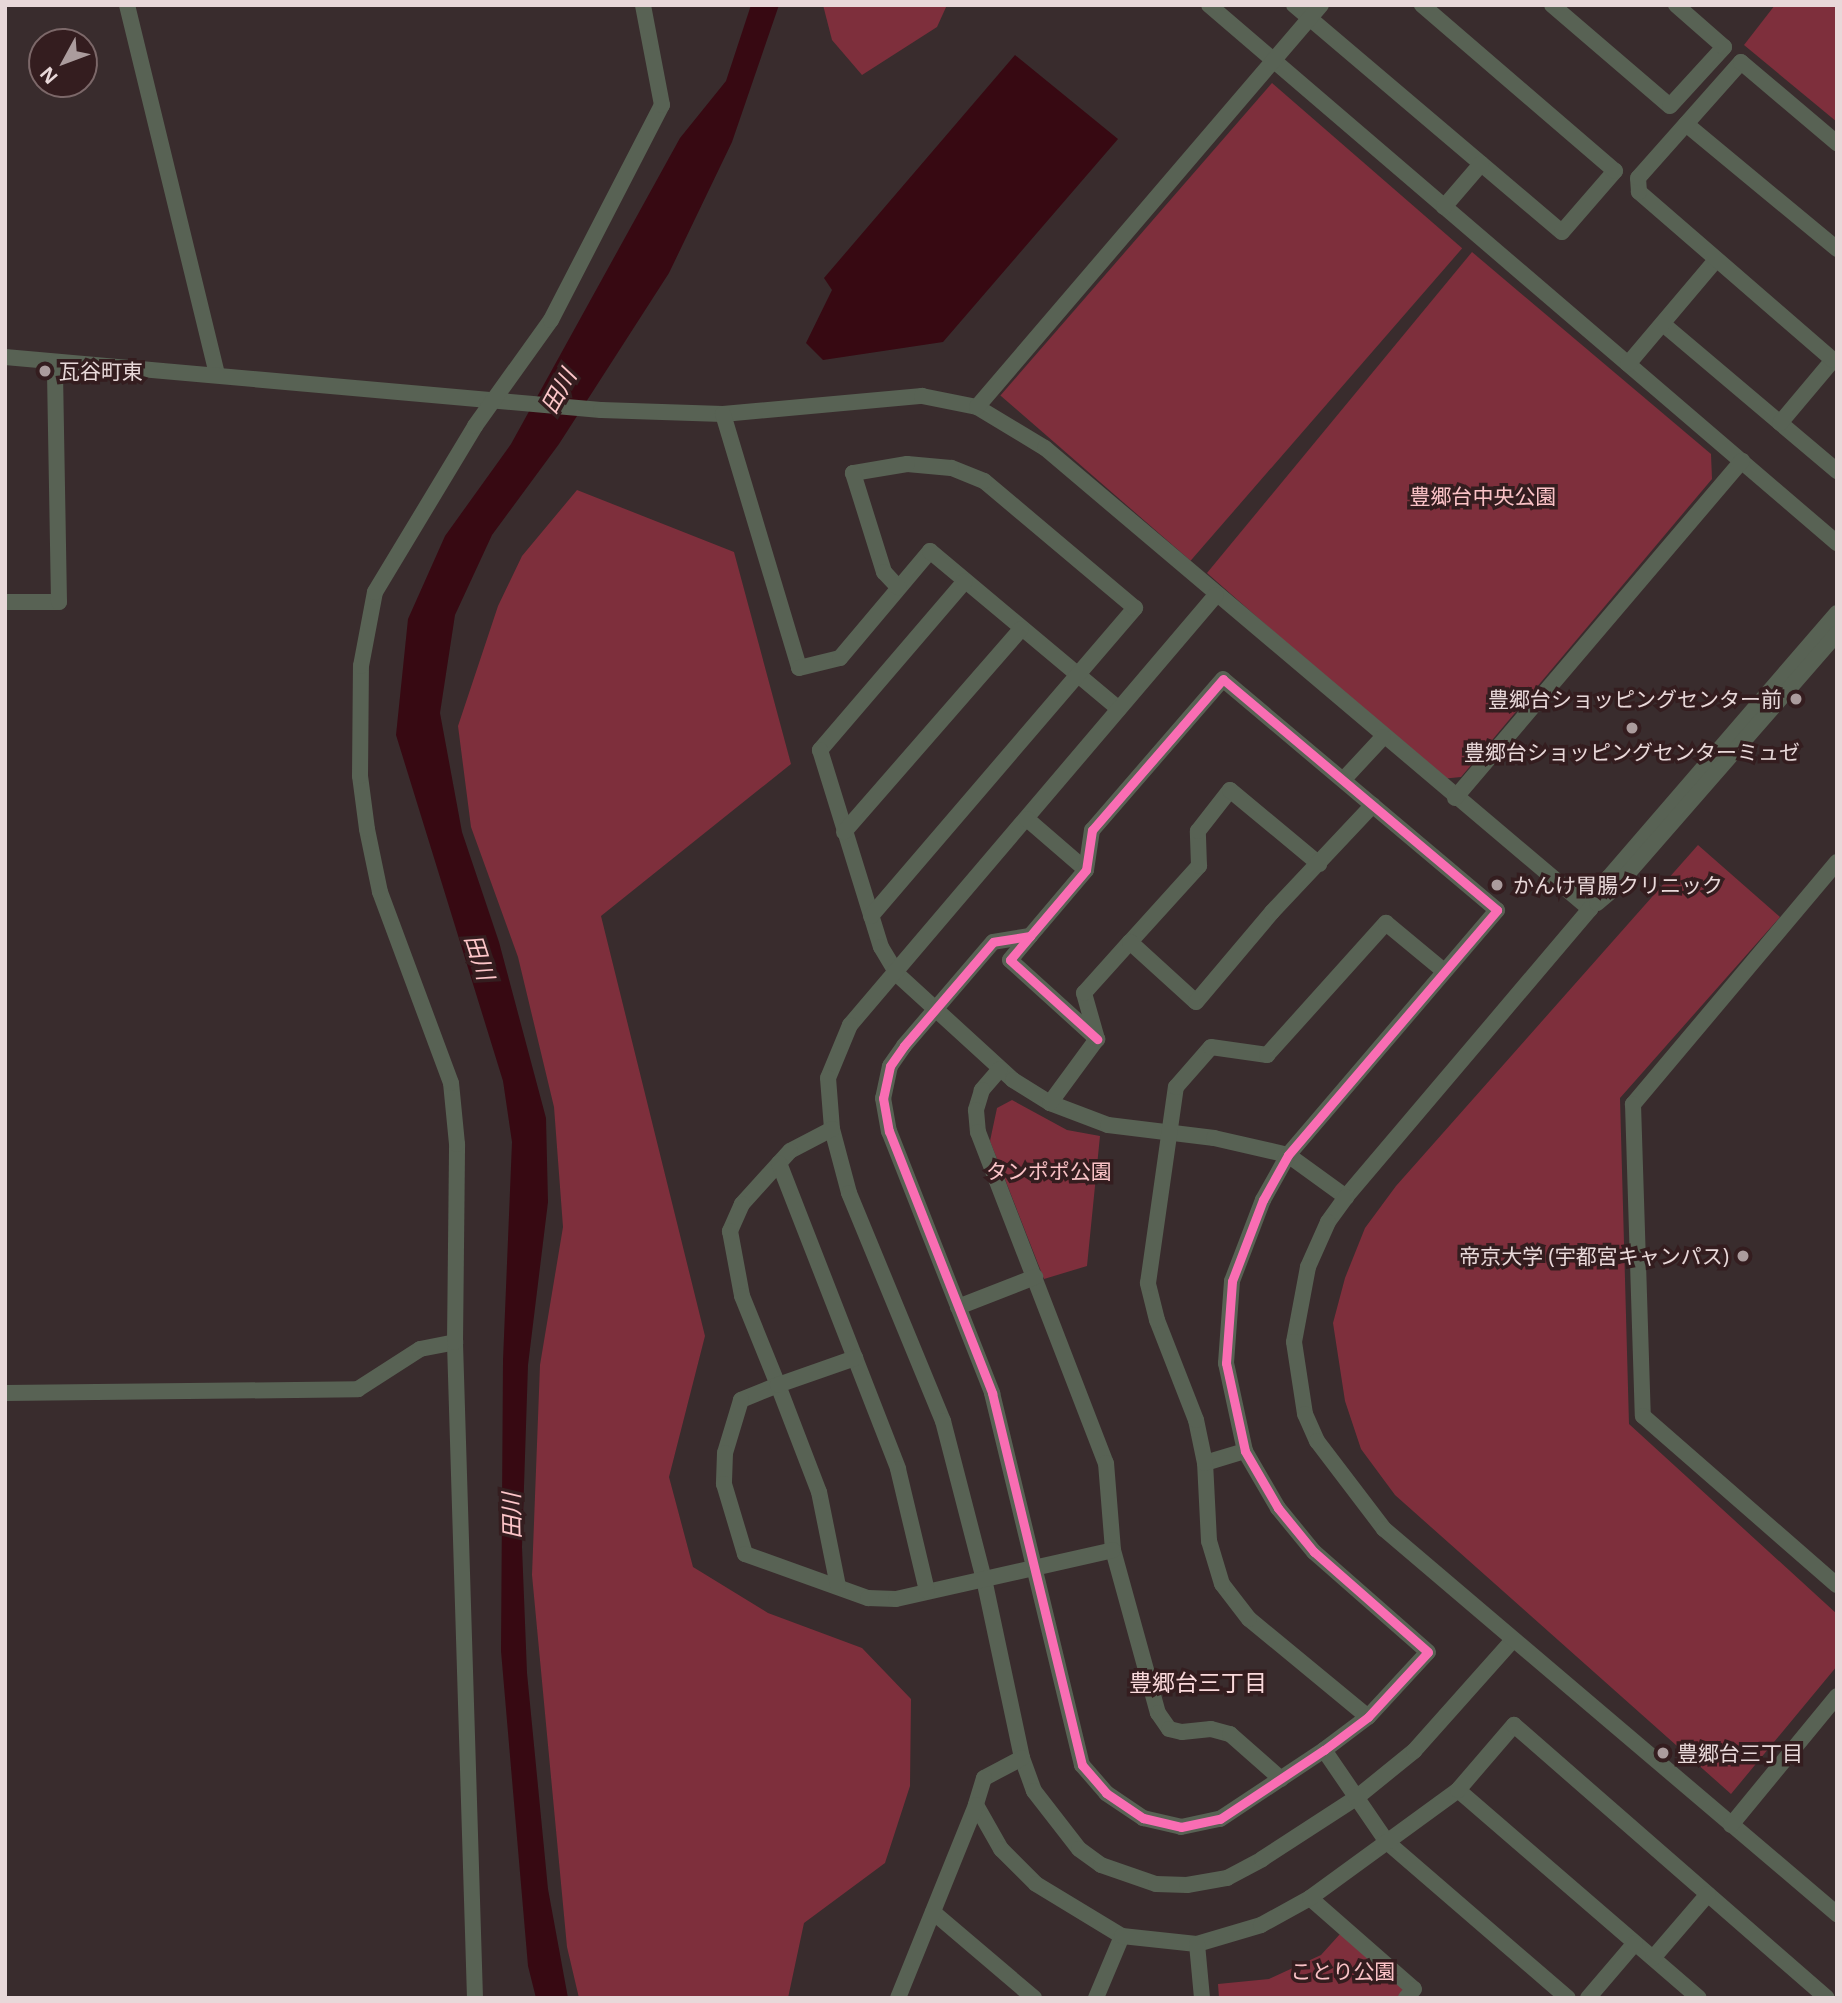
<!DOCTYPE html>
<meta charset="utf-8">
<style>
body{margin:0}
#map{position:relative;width:1842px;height:2003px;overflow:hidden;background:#392c2d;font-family:"Open Sans","Noto Sans JP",sans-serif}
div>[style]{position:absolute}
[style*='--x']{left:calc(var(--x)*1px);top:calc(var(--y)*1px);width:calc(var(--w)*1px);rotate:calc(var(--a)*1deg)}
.green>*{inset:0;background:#7e2f3c;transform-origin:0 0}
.water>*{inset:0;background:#370912}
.minor>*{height:16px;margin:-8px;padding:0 8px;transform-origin:8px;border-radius:8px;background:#586254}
.cycleway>*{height:9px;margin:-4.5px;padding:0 4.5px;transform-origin:4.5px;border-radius:4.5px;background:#f96db3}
.dots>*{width:19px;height:19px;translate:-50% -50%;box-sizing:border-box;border:4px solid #341d1f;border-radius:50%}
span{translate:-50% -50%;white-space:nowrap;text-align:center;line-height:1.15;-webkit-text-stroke:7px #341d1f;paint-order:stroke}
.poi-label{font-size:21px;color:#e8d8d9}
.left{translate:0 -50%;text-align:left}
.right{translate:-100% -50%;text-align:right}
.park-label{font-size:21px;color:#fbc3c7}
.water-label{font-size:23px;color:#fdc6c9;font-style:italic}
.neighbourhood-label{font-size:23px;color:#fad9db}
.frame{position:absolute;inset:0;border:7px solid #e8d8d9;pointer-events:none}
.north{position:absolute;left:28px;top:28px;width:70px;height:70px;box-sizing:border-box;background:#341d1f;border:2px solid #7c6869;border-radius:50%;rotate:229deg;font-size:19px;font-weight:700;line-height:28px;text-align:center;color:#e8d8d9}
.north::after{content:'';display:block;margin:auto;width:24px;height:32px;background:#ab9c9d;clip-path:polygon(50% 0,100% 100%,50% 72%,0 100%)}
</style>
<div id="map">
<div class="green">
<i style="clip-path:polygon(823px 5px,947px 5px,937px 27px,862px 75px,832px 40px)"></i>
<i style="clip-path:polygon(1775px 5px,1834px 5px,1837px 10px,1837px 122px,1744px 45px)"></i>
<i style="left:1272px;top:83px;width:252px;height:414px;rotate:41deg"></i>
<i style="clip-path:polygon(1472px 252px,1711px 454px,1712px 479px,1461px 777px,1441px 779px,1207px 573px)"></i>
<i style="clip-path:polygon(577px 490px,734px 552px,791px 764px,601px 916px,705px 1336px,669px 1477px,693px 1567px,768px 1613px,862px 1648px,911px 1699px,910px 1786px,885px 1863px,804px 1923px,788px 1998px,579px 1998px,567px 1947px,532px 1575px,540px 1365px,563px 1227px,554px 1107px,518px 957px,471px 827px,458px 726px,498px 606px,522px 556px)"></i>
<i style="clip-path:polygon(1698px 845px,1780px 917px,1620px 1098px,1629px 1424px,1837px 1614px,1837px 1666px,1731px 1794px,1395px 1495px,1361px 1449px,1345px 1401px,1333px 1323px,1345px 1278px,1365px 1228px,1396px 1186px)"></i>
<i style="clip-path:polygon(1012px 1100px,1067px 1130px,1100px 1136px,1087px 1266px,1044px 1279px,990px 1141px,997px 1108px)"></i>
<i style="clip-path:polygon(1340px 1934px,1408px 1990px,1401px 1998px,1219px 1998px,1218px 1984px,1269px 1979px,1321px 1955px)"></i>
</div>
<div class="water">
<i style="clip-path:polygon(751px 5px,779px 5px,732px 142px,669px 273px,559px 444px,492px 535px,455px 615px,440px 713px,462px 832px,499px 942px,546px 1118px,548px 1202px,528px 1365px,522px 1547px,527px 1673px,548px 1889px,568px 1998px,536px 1998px,528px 1966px,501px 1651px,503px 1360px,512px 1142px,503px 1081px,396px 735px,408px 619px,445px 536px,511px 444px,680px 138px,726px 81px)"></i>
<i style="clip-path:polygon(1015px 55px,1118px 139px,943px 342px,823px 360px,806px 343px,832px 290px,824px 278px)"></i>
</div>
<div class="minor">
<i style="--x:127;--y:5;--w:380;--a:76.3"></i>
<i style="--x:1209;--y:5;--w:827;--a:40.59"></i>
<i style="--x:1294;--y:5;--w:351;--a:40.3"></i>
<i style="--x:1562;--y:232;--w:81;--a:-49"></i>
<i style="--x:1615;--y:171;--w:255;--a:-139.3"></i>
<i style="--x:1552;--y:5;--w:155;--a:40.6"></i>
<i style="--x:1670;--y:106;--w:80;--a:-47.5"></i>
<i style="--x:1724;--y:47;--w:64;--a:-138.8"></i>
<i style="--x:1686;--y:124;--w:196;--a:39.6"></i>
<i style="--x:1444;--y:207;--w:57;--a:-49.3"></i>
<i style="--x:1663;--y:324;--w:228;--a:40.2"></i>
<i style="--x:5;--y:357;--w:598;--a:5.08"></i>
<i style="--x:601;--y:410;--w:122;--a:1.9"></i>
<i style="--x:723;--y:414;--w:200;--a:-5.2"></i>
<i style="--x:922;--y:396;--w:56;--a:11.3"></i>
<i style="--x:977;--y:407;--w:79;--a:31.1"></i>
<i style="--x:1045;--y:448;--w:714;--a:40.23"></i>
<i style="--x:1628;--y:364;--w:136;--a:-49.8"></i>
<i style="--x:977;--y:407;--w:529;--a:-49.45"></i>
<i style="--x:723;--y:414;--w:265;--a:73.3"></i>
<i style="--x:799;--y:668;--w:42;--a:-13.7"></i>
<i style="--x:840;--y:658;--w:140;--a:-49.9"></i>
<i style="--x:930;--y:551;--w:246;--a:39.9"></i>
<i style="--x:1780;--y:423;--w:82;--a:-49.9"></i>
<i style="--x:1833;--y:360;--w:257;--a:-139.1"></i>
<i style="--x:1639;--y:192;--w:14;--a:-94"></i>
<i style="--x:1638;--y:178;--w:155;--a:-48.4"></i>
<i style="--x:1741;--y:62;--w:126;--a:40.2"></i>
<i style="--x:965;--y:581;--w:223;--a:130.6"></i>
<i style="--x:820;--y:750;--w:206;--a:72.8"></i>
<i style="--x:881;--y:947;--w:31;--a:59"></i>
<i style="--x:897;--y:974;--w:157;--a:42.4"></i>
<i style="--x:1013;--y:1080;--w:44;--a:31.9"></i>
<i style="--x:1050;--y:1103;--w:62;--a:20.8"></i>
<i style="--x:1108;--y:1125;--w:107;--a:7"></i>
<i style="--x:1214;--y:1138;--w:76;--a:12.9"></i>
<i style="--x:1288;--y:1155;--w:72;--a:35.9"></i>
<i style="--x:1216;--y:595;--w:565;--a:130.4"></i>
<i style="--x:850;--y:1025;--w:57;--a:112.5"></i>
<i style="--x:828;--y:1078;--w:51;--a:85.5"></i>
<i style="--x:832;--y:1129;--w:66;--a:75.1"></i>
<i style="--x:849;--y:1193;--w:247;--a:67.6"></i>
<i style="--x:943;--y:1421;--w:163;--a:75.5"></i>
<i style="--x:984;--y:1579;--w:183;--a:78"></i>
<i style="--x:1022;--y:1758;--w:35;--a:70"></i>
<i style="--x:1034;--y:1791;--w:73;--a:52.2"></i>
<i style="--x:1079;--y:1849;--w:27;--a:36"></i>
<i style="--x:1101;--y:1865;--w:58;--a:19.1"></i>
<i style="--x:1156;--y:1884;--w:31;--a:2"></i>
<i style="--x:1187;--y:1885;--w:41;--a:-9.9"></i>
<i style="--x:1227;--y:1878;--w:40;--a:-28"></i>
<i style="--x:1262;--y:1859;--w:112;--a:-33"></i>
<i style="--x:1356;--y:1798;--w:75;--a:-39"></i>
<i style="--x:1414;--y:1751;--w:149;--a:-48.3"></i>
<i style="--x:5;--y:602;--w:54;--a:0"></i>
<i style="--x:59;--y:602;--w:240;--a:-91"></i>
<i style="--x:1837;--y:613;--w:350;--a:130.8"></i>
<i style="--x:1608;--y:878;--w:36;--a:120"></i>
<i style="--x:1590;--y:909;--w:377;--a:130.3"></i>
<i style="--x:1346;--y:1197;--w:31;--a:126"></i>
<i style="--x:1328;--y:1222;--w:49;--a:114"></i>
<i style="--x:1308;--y:1267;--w:76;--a:100.6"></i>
<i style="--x:1294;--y:1342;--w:73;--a:81.3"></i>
<i style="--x:1305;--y:1414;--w:30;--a:66"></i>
<i style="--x:1317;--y:1441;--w:111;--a:52.7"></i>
<i style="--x:1384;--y:1529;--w:595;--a:40.36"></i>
<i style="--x:1344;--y:779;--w:57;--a:-47.1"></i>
<i style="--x:1455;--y:798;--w:443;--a:-49.6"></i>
<i style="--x:1027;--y:819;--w:78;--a:40.8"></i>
<i style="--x:844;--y:832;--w:269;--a:-48.9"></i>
<i style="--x:1837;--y:862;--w:317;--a:130.1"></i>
<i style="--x:1633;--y:1104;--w:312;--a:88.2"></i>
<i style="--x:1643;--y:1416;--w:257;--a:41.1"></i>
<i style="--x:1597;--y:903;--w:25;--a:-40"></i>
<i style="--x:1616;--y:887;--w:336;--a:-48.9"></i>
<i style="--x:871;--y:916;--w:406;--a:-49.4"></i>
<i style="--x:1135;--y:608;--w:197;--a:-139.9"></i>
<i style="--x:984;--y:481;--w:35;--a:-158"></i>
<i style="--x:951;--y:468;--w:44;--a:-174.8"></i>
<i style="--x:907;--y:464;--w:55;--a:170.5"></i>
<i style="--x:853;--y:473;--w:104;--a:72.6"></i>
<i style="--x:884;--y:572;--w:21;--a:47"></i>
<i style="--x:1030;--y:936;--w:37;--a:171"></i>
<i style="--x:993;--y:942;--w:137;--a:130.6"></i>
<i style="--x:904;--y:1046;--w:24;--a:125"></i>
<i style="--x:890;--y:1066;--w:33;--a:102"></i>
<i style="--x:883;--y:1098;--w:34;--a:80"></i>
<i style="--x:889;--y:1131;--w:282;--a:68.5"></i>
<i style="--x:992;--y:1393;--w:383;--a:76.4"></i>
<i style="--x:1082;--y:1765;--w:37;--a:49"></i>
<i style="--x:1106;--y:1793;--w:45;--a:34"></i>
<i style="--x:1143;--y:1818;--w:39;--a:13"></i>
<i style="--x:1181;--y:1827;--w:40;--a:-12"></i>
<i style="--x:1220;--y:1819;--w:125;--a:-33.6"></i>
<i style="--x:1324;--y:1750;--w:55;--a:-36.9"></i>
<i style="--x:1368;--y:1717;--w:88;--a:-47.3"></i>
<i style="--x:1428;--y:1652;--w:152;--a:-138.7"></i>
<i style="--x:1314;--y:1552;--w:57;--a:-129.3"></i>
<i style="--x:1278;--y:1508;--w:66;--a:-120.1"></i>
<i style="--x:1245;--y:1451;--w:90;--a:-102.2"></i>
<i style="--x:1226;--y:1363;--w:82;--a:-85.8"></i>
<i style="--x:1232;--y:1281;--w:87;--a:-69.1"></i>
<i style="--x:1263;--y:1200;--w:51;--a:-60.9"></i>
<i style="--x:1288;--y:1155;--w:322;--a:-49.5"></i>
<i style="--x:1497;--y:910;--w:358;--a:-139.9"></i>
<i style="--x:1223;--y:679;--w:200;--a:130.9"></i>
<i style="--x:1092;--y:830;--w:40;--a:98.5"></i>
<i style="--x:1086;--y:870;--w:87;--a:130.3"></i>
<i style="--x:1030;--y:936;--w:31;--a:130"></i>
<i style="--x:1010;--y:960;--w:118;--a:42.2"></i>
<i style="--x:1130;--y:942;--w:103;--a:-47.8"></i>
<i style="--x:1199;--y:866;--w:35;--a:-92"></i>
<i style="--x:1198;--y:831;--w:52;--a:-52"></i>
<i style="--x:1230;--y:790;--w:116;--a:39.7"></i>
<i style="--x:1000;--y:1069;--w:28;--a:131"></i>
<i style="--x:982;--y:1090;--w:21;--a:107"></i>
<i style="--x:976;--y:1110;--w:22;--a:85"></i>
<i style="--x:978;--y:1132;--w:355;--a:68.9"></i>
<i style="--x:1106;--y:1463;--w:87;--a:85.4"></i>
<i style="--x:1113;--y:1550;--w:169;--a:74.6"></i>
<i style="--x:1158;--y:1713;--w:19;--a:55"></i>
<i style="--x:1169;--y:1729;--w:13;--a:13"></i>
<i style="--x:1182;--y:1732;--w:29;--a:-6"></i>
<i style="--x:1211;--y:1729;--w:20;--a:15"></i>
<i style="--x:1230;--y:1734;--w:68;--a:41.4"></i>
<i style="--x:1050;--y:1103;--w:79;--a:-53.7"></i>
<i style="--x:1097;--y:1039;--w:48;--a:-105.8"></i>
<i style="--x:1084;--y:993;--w:69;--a:-48"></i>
<i style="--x:1130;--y:942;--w:89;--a:42.3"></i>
<i style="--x:1196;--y:1002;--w:118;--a:-49.8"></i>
<i style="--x:1272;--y:912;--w:147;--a:-46.7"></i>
<i style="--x:832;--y:1129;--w:47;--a:152.4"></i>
<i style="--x:790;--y:1151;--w:72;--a:132.2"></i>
<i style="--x:742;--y:1204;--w:30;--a:114"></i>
<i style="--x:730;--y:1231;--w:66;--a:79.5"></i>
<i style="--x:742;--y:1296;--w:96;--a:68"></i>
<i style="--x:778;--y:1385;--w:40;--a:158"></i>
<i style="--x:741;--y:1400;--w:55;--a:106.8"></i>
<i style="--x:725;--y:1453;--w:31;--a:92"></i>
<i style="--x:724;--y:1484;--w:73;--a:73.3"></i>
<i style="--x:745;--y:1554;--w:131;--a:19.7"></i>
<i style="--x:868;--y:1598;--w:28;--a:2"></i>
<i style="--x:896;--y:1599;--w:222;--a:-12.7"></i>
<i style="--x:779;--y:1163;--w:328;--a:68.7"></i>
<i style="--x:898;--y:1469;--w:125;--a:76.6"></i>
<i style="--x:958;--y:1307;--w:83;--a:-21.3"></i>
<i style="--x:5;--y:1393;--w:353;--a:-0.6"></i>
<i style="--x:358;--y:1389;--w:74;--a:-32.8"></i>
<i style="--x:420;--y:1349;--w:36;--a:-11"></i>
<i style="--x:1205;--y:1463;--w:42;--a:-16.7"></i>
<i style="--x:838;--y:1586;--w:96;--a:-101.4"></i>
<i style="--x:819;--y:1492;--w:115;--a:-111"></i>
<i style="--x:778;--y:1385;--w:82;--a:-19.3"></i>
<i style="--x:1368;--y:1717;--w:154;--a:-140.5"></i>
<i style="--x:1249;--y:1619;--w:44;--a:-127.6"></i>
<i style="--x:1222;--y:1584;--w:45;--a:-106.8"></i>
<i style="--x:1209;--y:1541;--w:78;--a:-92.9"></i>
<i style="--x:1205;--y:1463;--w:44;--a:-101.8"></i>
<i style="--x:1196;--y:1420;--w:107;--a:-111.3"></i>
<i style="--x:1157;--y:1320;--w:38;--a:-104"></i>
<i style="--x:1148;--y:1283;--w:198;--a:-81.9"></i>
<i style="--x:1176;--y:1087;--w:53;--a:-48.8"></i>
<i style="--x:1211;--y:1047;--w:57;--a:8.1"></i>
<i style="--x:1267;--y:1055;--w:178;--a:-48"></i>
<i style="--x:1386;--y:923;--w:75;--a:39.6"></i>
<i style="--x:1324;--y:1750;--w:112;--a:55.6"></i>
<i style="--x:1387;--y:1842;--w:239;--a:40.8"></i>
<i style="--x:1022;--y:1758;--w:43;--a:152.2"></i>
<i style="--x:984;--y:1778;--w:28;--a:107"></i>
<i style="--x:976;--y:1805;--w:51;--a:60.4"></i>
<i style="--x:1001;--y:1849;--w:49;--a:45"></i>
<i style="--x:1036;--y:1884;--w:100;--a:31.2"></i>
<i style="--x:1122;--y:1936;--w:67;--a:112.8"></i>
<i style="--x:1458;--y:1790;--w:318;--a:40.8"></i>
<i style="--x:1731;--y:1825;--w:167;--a:-50.6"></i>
<i style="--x:1310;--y:1898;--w:138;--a:41.2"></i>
<i style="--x:1414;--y:1989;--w:12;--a:132"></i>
<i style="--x:933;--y:1912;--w:133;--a:40.4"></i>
<i style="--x:1122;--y:1936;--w:75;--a:6.1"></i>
<i style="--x:1197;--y:1944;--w:67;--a:-16.5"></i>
<i style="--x:1261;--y:1925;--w:56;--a:-28.9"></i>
<i style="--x:1310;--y:1898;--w:183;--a:-36.1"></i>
<i style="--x:1458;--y:1790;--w:86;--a:-49.3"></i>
<i style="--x:1514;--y:1725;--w:415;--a:41.1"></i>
<i style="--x:1197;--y:1944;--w:54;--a:84.7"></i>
<i style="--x:1653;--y:1958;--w:84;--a:-49.3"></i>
<i style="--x:475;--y:1998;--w:656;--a:-91.75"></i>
<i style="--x:455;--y:1342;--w:198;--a:-89.4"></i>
<i style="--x:457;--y:1144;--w:61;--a:-95.6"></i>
<i style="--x:451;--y:1083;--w:204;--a:-110.4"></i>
<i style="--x:380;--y:892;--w:64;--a:-101.7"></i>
<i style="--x:367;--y:829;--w:53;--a:-97.5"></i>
<i style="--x:360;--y:776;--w:110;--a:-89.5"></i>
<i style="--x:361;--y:666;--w:75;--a:-79.3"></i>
<i style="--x:375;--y:592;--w:194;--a:-58.9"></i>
<i style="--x:475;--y:426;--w:130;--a:-54.4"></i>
<i style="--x:551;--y:320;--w:242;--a:-62.7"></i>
<i style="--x:662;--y:105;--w:102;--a:-100.8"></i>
<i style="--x:898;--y:1998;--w:208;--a:-68"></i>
<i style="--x:1588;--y:1998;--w:72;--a:-49.5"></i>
</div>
<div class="cycleway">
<i style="--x:1030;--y:936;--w:37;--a:171"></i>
<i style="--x:993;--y:942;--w:137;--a:130.6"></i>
<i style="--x:904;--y:1046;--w:24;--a:125"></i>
<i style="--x:890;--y:1066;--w:33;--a:102"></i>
<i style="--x:883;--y:1098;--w:34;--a:80"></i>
<i style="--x:889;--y:1131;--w:282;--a:68.5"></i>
<i style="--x:992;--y:1393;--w:383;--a:76.4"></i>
<i style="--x:1082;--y:1765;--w:37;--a:49"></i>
<i style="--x:1106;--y:1793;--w:45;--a:34"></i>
<i style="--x:1143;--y:1818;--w:39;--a:13"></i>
<i style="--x:1181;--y:1827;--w:40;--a:-12"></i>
<i style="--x:1220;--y:1819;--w:125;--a:-33.6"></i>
<i style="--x:1324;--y:1750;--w:55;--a:-36.9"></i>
<i style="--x:1368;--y:1717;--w:88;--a:-47.3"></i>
<i style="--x:1428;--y:1652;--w:152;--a:-138.7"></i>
<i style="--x:1314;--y:1552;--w:57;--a:-129.3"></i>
<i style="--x:1278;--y:1508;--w:66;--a:-120.1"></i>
<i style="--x:1245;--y:1451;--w:90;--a:-102.2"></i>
<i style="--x:1226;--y:1363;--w:82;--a:-85.8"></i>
<i style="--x:1232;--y:1281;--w:87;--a:-69.1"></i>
<i style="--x:1263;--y:1200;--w:51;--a:-60.9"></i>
<i style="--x:1288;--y:1155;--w:322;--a:-49.5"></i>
<i style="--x:1497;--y:910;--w:358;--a:-139.9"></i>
<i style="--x:1223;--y:679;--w:200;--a:130.9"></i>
<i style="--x:1092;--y:830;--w:40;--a:98.5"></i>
<i style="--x:1086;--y:870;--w:87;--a:130.3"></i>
<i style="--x:1030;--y:936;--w:31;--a:130"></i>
<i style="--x:1010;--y:960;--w:118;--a:42.2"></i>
</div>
<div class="dots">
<i style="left:45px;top:371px;background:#ab9c9d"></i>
<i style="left:1796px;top:699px;background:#ab9c9d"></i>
<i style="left:1632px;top:728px;background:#ab9c9d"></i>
<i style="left:1497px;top:885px;background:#ab9c9d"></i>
<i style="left:1743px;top:1256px;background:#ab9c9d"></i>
<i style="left:1663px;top:1753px;background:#ab9c9d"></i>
</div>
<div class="poi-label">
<span class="left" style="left:59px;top:371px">瓦谷町東</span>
<span class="right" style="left:1782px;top:699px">豊郷台ショッピングセンター前</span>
<span style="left:1632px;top:752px">豊郷台ショッピングセンターミュゼ</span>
<span class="left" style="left:1513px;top:885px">かんけ胃腸クリニック</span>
<span class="right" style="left:1729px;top:1256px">帝京大学 (宇都宮キャンパス)</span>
<span class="left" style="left:1677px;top:1753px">豊郷台三丁目</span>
</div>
<div class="park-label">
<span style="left:1483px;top:496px">豊郷台中央公園</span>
<span style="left:1049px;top:1171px">タンポポ公園</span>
<span style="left:1343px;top:1971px">ことり公園</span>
</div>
<div class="water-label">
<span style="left:558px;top:391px;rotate:-61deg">田川</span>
<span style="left:480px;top:957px;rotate:72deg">田川</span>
<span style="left:511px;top:1516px;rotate:-91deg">田川</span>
</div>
<div class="neighbourhood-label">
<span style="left:1198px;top:1682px">豊郷台三丁目</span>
</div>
<div class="frame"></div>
<div class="north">N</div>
</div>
